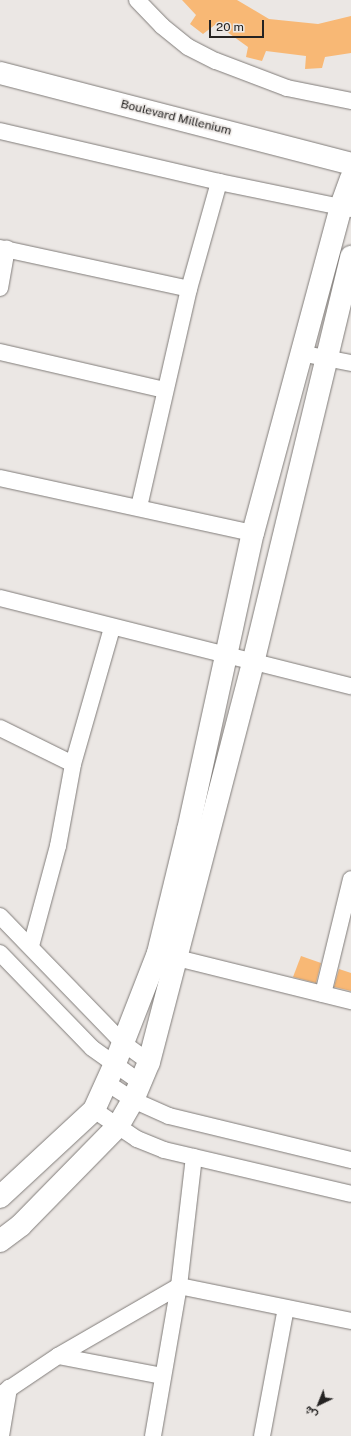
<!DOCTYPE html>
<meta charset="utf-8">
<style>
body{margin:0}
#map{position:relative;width:351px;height:1436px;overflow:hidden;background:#ebe7e4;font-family:"Public Sans",Vazirmatn,sans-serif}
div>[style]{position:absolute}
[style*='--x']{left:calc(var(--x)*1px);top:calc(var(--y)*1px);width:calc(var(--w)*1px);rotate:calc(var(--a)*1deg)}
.building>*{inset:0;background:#f8b875}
.roads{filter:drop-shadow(0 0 1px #807c79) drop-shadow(0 0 1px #807c79)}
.minor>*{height:16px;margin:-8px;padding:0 8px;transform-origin:8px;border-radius:8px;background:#fff}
.secondary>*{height:22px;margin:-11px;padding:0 11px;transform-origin:11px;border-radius:11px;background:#fff}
span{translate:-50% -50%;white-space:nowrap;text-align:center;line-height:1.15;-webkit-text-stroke:3px #ebe7e4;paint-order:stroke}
.street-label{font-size:12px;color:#252322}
.north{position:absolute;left:299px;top:1384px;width:40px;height:40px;-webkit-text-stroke:3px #ebe7e4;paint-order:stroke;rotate:223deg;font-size:11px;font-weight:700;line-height:16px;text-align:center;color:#252322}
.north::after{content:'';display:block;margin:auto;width:14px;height:18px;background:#252322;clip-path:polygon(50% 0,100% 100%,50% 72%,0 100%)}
.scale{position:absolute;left:209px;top:20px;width:55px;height:18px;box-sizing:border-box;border:2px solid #252322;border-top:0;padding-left:5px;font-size:12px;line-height:14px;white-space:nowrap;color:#252322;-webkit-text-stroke:3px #ebe7e4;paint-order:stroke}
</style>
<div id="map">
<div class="building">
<i style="clip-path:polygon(182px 0,237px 0,269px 19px,318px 24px,351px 16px,351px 53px,325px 57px,322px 68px,305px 69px,306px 56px,266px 51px,262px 61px,246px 57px,248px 47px,216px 24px,203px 34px,190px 24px,196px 15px)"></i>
<i style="clip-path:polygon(301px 956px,321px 963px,316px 983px,293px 977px)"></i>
<i style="clip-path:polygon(339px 969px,351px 973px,351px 991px,334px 987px)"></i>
</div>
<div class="roads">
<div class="minor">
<i style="--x:137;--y:0;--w:36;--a:46"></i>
<i style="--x:162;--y:26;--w:33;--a:39"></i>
<i style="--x:188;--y:47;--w:31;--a:27"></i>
<i style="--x:216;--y:61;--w:76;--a:20.8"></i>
<i style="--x:287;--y:88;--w:65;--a:11.5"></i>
<i style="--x:0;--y:131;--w:225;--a:13.1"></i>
<i style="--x:219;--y:182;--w:135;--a:11.6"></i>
<i style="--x:0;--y:248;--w:193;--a:12.2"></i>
<i style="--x:0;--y:288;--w:40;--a:-80"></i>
<i style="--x:0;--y:352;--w:169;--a:13"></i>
<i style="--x:300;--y:353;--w:52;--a:11.1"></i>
<i style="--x:0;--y:478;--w:259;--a:12.3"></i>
<i style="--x:139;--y:507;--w:224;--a:-77.1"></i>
<i style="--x:189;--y:289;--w:111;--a:-74.3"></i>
<i style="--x:0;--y:598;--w:362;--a:14.1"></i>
<i style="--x:0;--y:728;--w:81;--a:26.3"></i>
<i style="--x:0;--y:916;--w:177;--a:45.9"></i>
<i style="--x:123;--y:1043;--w:32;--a:36"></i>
<i style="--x:31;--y:946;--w:104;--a:-74.9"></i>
<i style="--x:58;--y:846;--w:83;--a:-79.6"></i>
<i style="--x:73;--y:764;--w:141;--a:-74"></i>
<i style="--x:0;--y:953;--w:132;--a:45.9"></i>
<i style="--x:92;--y:1048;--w:60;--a:35.5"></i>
<i style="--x:165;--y:955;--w:192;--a:13.9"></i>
<i style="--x:323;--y:994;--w:118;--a:-76.3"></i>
<i style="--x:107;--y:1083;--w:31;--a:33"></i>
<i style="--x:133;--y:1100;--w:39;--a:24"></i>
<i style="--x:169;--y:1116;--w:187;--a:13.6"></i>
<i style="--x:94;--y:1110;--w:52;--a:34"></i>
<i style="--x:137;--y:1139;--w:29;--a:22"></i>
<i style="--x:164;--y:1150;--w:192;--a:13.2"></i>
<i style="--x:58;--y:1356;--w:107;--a:10.8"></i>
<i style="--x:0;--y:1395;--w:70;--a:-33.9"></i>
<i style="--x:58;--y:1356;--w:140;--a:-30"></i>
<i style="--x:179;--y:1286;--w:176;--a:11.5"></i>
<i style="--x:1;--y:1436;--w:49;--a:-80.5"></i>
<i style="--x:153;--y:1436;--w:152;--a:-80.2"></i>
<i style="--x:179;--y:1286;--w:130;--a:-83.4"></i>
<i style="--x:262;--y:1436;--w:130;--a:-79.4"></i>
</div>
<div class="secondary">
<i style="--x:0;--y:73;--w:363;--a:14.5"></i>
<i style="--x:0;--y:1197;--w:128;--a:-42.8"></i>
<i style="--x:94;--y:1110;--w:48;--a:-65.6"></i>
<i style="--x:114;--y:1066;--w:121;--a:-68.7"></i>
<i style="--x:158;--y:953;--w:127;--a:-76.3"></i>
<i style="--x:188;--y:830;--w:304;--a:-77.7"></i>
<i style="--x:253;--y:533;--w:339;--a:-74.9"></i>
<i style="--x:341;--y:206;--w:29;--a:-70"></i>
<i style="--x:0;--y:1241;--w:26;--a:-37"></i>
<i style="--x:21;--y:1225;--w:139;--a:-45.6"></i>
<i style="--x:118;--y:1126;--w:30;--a:-60"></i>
<i style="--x:133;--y:1100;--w:41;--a:-67.2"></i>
<i style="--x:149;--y:1062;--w:412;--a:-75.4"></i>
<i style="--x:253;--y:663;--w:418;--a:-76.4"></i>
</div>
</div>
<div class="street-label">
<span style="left:176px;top:118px;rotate:14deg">Boulevard Millenium</span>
</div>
<div class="north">ش</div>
<div class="scale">20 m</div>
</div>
